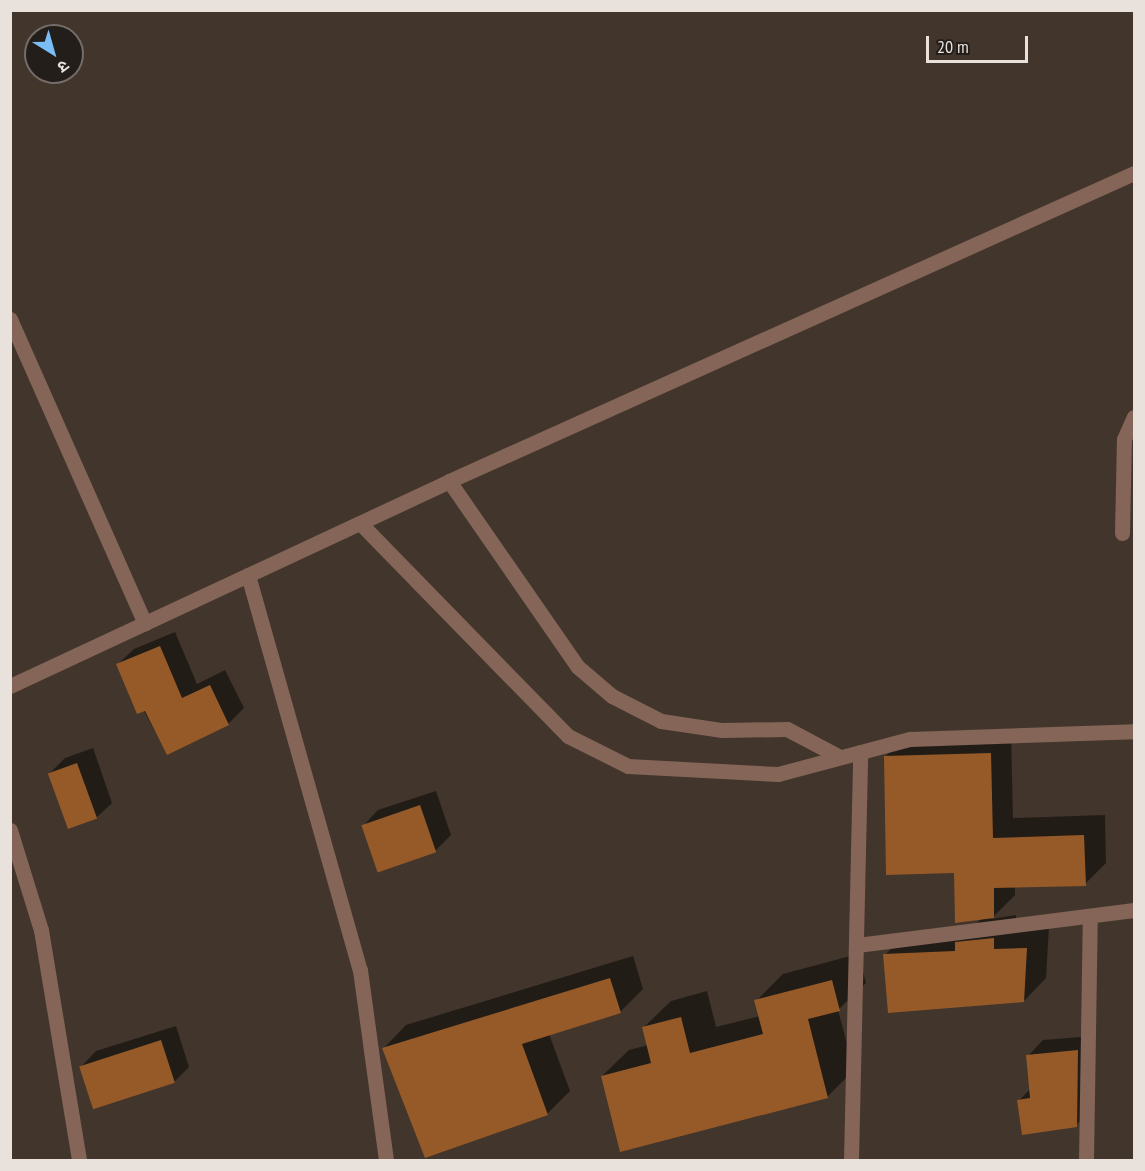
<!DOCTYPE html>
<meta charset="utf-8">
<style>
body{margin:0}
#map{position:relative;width:1145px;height:1171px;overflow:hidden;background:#41352c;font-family:"PT Sans Narrow","Noto Sans Devanagari",sans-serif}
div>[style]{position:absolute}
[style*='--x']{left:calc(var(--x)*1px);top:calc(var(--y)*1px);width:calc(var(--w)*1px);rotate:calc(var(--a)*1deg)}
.shadow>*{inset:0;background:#0007}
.building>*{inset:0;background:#965a28;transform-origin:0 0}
.service>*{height:15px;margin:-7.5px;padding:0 7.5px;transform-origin:7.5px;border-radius:7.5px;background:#846557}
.minor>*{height:15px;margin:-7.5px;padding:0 7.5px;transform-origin:7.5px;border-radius:7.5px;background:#846557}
span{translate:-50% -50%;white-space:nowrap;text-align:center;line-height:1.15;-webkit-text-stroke:4.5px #241e1a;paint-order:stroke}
.frame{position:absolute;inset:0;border:12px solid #e9e1dc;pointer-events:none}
.north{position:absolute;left:24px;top:24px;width:60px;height:60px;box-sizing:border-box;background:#241e1a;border:2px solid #736c68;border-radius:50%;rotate:143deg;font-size:16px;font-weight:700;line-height:24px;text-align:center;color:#e9e1dc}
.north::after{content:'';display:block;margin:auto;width:21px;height:27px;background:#7abef8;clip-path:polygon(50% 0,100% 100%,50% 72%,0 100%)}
.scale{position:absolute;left:926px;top:36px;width:102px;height:27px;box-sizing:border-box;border:3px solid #e9e1dc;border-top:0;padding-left:8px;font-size:18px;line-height:21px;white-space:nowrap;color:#e9e1dc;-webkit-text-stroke:4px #241e1a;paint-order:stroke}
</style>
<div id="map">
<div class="shadow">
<i style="clip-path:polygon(1134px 620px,1134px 671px,1133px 671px)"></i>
<i style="clip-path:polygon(175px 632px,197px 684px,225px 670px,244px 708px,228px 724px,167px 753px,118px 664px,134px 649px)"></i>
<i style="clip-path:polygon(1011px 733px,1013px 818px,1105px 815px,1106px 863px,1085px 884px,1015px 886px,1015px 895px,991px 919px,1016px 915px,1016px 927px,1049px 926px,1046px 978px,1024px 1001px,885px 955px,908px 932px,971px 929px,982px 918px,885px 757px,906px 736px)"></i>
<i style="clip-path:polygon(93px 748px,112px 803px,96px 818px,50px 773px,65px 758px)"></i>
<i style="clip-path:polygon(436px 791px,451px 835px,435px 851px,363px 826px,378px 810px)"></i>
<i style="clip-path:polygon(858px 954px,866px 983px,838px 1010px,854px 1070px,827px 1097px,602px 1076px,629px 1050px,648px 1045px,644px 1027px,671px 1001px,707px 991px,716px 1027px,760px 1016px,756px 1001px,783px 974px)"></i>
<i style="clip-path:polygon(633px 956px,643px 989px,620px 1012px,549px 1034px,570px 1091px,547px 1114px,384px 1048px,406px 1025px)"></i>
<i style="clip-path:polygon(176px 1026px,189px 1067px,174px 1082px,81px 1067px,96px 1051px)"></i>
<i style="clip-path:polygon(1093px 1036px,1092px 1110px,1076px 1125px,1019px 1101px,1031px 1088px,1028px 1056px,1043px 1040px)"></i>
</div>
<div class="building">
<i style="clip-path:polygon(160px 646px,182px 698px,210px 685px,229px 725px,167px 755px,145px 711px,137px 714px,116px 664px)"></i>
<i style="clip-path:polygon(991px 753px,993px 838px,1084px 835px,1086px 886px,994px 888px,994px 918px,955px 923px,954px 873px,886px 875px,884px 756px)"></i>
<i style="left:77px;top:763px;width:59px;height:31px;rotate:70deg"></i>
<i style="left:420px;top:805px;width:50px;height:62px;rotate:71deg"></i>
<i style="clip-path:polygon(994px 938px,994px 949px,1027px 948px,1024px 1002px,888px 1013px,883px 954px,955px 951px,955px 942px)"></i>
<i style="clip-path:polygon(610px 978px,621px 1013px,522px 1044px,548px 1115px,425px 1158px,382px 1048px)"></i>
<i style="clip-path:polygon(832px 980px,840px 1011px,808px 1019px,828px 1098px,620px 1152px,601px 1076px,651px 1063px,642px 1027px,681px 1017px,690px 1053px,763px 1034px,754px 1000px)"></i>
<i style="left:161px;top:1040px;width:45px;height:86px;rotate:72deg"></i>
<i style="clip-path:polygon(1078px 1050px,1077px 1127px,1022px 1135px,1017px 1100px,1030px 1098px,1026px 1055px)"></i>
</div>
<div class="service">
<i style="--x:1122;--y:533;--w:94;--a:-88.8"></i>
<i style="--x:1124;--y:439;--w:24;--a:-66"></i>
</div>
<div class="minor">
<i style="--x:10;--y:319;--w:333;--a:66.1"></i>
<i style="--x:449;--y:481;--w:226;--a:55.3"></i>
<i style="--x:578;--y:667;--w:45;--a:40.5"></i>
<i style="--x:612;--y:696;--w:55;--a:27"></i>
<i style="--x:661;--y:721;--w:62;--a:8.4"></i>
<i style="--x:722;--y:730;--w:65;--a:-0.9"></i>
<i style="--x:787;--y:729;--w:58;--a:27.9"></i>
<i style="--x:361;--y:524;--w:296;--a:45.7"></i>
<i style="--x:568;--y:736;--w:67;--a:26.6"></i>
<i style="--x:628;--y:766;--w:150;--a:3.1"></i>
<i style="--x:778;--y:774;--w:137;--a:-14.9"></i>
<i style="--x:910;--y:739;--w:224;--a:-2"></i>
<i style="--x:248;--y:575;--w:411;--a:74.2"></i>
<i style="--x:360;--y:970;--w:192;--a:82.2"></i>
<i style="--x:10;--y:686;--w:485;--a:-25"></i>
<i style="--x:449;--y:481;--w:751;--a:-24.21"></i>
<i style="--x:10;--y:830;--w:105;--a:72.8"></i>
<i style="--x:41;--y:930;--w:233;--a:80.6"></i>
<i style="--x:857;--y:945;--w:279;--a:-7.2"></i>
<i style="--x:851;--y:1160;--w:408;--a:-88.7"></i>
<i style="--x:1086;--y:1160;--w:243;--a:-89.1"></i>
</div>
<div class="frame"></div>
<div class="north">उ</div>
<div class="scale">20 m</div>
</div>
